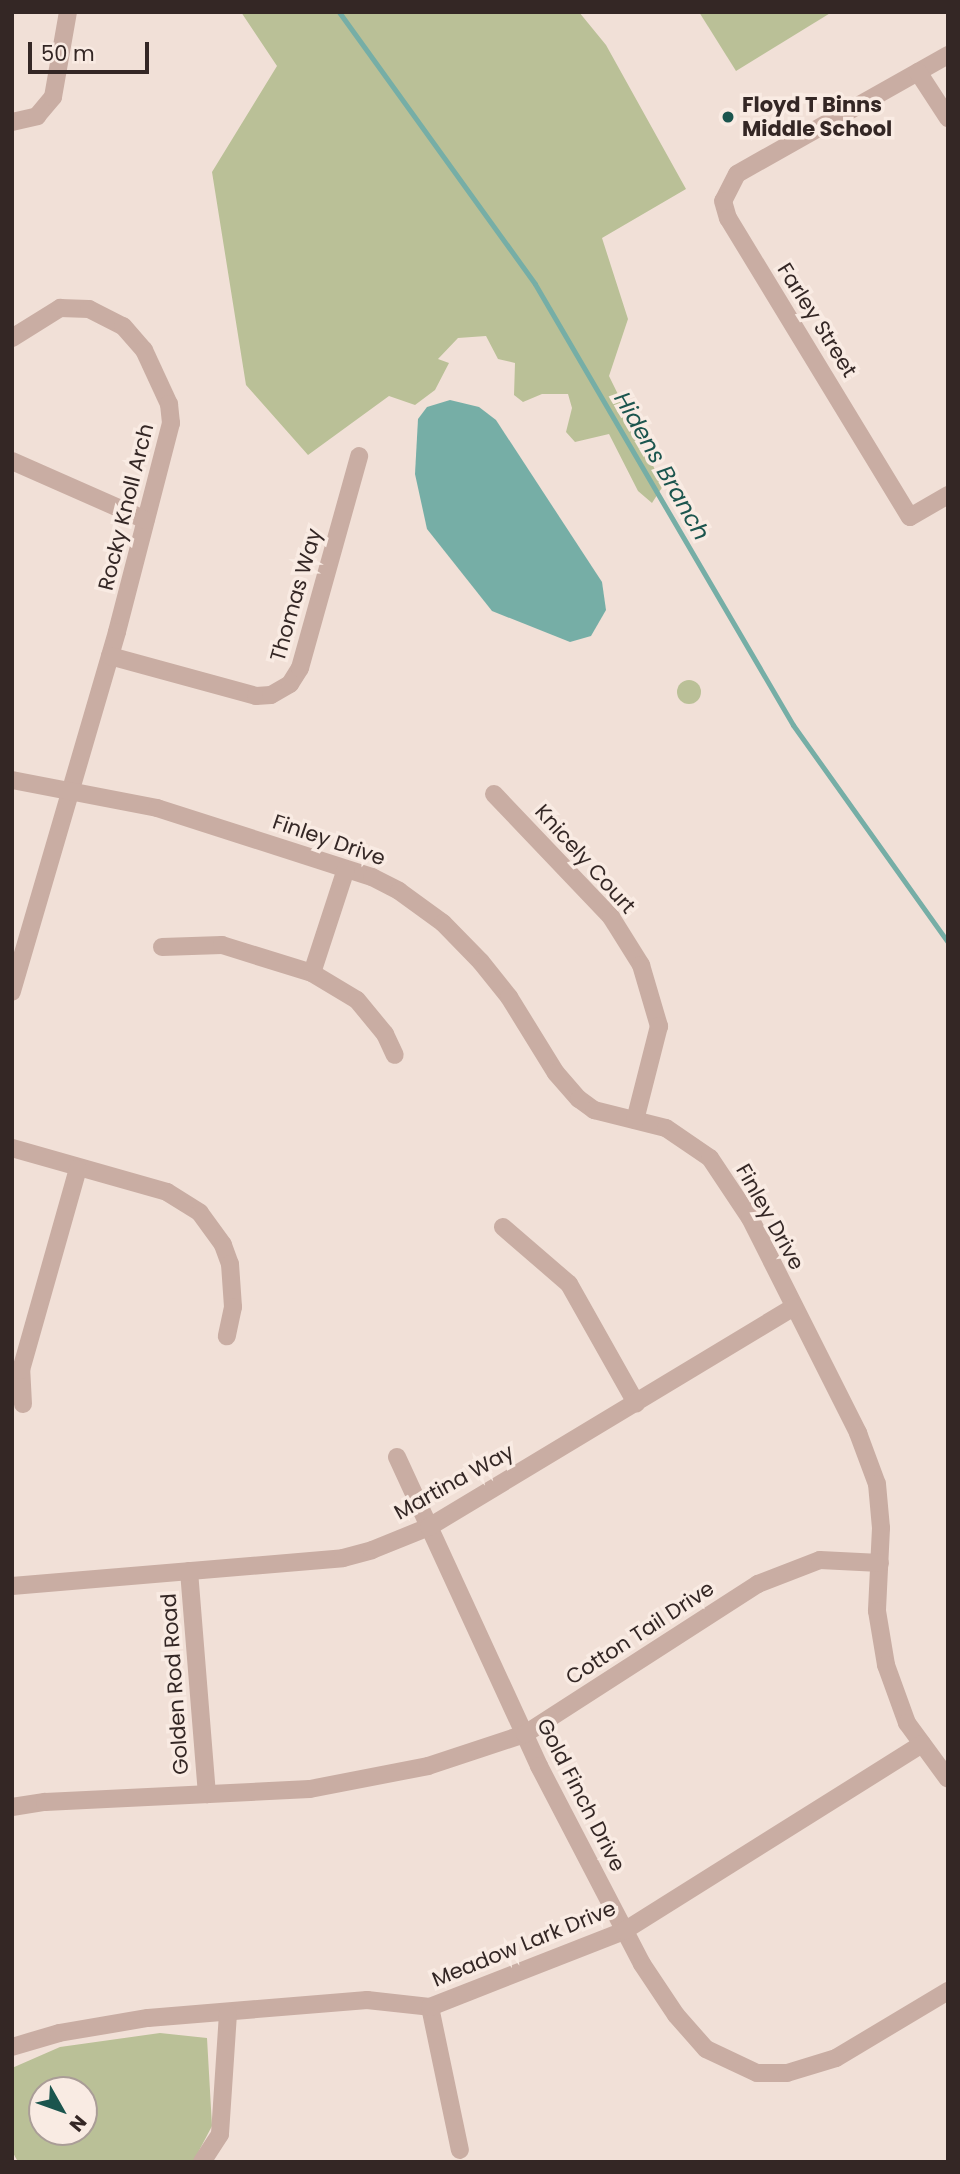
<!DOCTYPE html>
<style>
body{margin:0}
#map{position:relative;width:960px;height:2174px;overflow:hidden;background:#f1e0d7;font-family:Poppins,sans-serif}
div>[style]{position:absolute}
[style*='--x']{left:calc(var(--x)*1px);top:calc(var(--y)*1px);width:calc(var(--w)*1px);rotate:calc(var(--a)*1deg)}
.green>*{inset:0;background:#bac097}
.round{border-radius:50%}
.water>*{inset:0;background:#76aea6}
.stream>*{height:5px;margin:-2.5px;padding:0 2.5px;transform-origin:2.5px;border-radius:2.5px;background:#76aea6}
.minor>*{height:18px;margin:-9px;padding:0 9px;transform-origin:9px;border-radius:9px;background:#c9ada3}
.dots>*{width:19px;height:19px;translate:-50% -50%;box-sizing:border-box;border:4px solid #f9ebe3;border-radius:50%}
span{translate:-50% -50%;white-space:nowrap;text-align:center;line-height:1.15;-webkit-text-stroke:7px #f9ebe3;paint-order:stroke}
.poi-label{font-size:21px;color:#342725;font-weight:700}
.left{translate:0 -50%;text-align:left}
.street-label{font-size:21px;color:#342725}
.water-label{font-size:23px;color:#1b554e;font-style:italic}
.frame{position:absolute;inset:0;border:14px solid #342725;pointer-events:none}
.north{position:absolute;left:28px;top:2076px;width:70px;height:70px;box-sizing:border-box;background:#f9ebe3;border:2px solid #aa9d97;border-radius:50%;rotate:130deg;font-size:19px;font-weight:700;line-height:28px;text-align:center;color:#342725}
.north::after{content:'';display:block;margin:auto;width:24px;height:32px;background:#1b554e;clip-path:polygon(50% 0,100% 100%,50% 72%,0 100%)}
.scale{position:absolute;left:28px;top:42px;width:121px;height:32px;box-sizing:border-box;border:4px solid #342725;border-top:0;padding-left:9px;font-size:21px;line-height:24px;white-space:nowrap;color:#342725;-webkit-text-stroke:5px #f9ebe3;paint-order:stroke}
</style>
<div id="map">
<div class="green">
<i style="clip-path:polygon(241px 12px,579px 12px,606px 45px,686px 189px,602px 238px,628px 319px,609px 376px,663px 486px,652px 503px,638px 491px,609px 434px,575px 442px,566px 432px,572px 408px,568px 394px,542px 394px,523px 402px,514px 395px,515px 363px,498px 359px,486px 336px,458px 338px,438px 359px,449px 363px,435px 390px,415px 405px,389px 396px,308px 455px,246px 385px,212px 172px,277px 66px)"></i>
<i style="clip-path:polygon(699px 12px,832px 12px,736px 71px)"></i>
<i class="round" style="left:677px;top:680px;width:24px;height:24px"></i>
<i style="clip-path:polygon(evenodd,160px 2033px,207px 2038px,212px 2126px,193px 2162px,18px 2162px,12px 2151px,12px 2068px,60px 2047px,160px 2033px,42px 2090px,84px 2090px,84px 2132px,42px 2132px,42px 2090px)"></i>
</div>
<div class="water">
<i style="clip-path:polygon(450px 400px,479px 407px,496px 420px,602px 582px,606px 610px,591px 636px,570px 642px,492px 611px,427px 529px,415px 474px,418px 419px,427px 407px)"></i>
</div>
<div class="stream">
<i style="--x:339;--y:12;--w:335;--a:54.2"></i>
<i style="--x:535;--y:284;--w:511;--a:59.67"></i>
<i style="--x:793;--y:725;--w:267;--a:54.5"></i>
</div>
<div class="minor">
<i style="--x:948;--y:55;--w:242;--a:150.6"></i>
<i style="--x:737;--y:174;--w:30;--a:117"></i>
<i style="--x:723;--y:201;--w:18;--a:74"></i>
<i style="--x:728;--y:218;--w:350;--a:58.7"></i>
<i style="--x:910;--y:517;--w:44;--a:-30.1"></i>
<i style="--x:918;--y:72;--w:55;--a:56.9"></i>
<i style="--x:12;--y:122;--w:26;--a:-13"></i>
<i style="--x:37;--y:116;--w:25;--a:-50"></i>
<i style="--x:53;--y:97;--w:86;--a:-80"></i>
<i style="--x:12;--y:338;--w:57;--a:-32"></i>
<i style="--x:60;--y:308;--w:29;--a:2"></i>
<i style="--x:89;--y:309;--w:38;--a:27"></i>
<i style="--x:123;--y:326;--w:32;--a:49"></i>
<i style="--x:144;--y:350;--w:60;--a:65.2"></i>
<i style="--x:169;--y:404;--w:19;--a:84"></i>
<i style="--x:171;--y:423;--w:216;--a:104.5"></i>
<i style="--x:117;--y:632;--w:375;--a:106.3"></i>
<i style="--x:12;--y:461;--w:146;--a:23.8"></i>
<i style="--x:110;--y:656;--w:151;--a:15.3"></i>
<i style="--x:256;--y:696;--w:15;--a:-4"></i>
<i style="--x:271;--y:695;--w:22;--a:-30"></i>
<i style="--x:290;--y:684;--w:19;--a:-58"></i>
<i style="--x:300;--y:668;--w:220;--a:-74.4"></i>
<i style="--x:12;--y:780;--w:148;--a:10.9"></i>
<i style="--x:157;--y:808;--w:226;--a:17.8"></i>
<i style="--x:372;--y:877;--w:30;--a:27"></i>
<i style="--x:399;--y:891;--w:54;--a:36"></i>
<i style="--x:443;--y:923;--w:54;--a:45.7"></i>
<i style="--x:481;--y:962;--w:45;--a:51.3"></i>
<i style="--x:509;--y:997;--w:89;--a:58.3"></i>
<i style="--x:556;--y:1073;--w:35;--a:49"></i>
<i style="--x:579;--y:1099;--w:19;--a:36"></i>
<i style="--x:594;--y:1110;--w:74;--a:14"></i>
<i style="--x:666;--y:1128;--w:53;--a:34.3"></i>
<i style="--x:710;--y:1158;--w:72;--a:56.3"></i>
<i style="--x:750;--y:1218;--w:241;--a:63.3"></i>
<i style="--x:858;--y:1433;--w:54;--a:69.6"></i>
<i style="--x:877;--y:1484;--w:44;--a:84.8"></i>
<i style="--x:881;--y:1528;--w:83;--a:92.8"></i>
<i style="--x:877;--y:1611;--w:55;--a:80.5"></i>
<i style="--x:886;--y:1665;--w:62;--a:70.1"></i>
<i style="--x:907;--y:1723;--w:69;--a:53.8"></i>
<i style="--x:494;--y:794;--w:170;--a:46.4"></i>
<i style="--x:611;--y:917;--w:57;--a:58"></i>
<i style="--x:641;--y:965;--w:64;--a:73.6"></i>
<i style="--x:659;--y:1026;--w:97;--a:104.3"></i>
<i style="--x:162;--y:947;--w:60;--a:-1.9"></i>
<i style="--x:222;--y:945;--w:94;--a:17.3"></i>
<i style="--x:312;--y:973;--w:52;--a:31"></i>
<i style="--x:357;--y:1000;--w:44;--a:50.5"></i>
<i style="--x:385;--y:1034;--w:23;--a:65"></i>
<i style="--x:312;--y:973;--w:109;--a:-71.9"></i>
<i style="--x:12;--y:1148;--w:161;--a:15.8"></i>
<i style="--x:167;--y:1192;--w:39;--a:32"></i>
<i style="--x:200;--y:1213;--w:39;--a:54"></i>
<i style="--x:223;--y:1245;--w:20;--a:70"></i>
<i style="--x:230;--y:1264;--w:43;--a:86"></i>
<i style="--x:233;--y:1307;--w:30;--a:102"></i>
<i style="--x:503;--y:1227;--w:87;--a:40.8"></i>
<i style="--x:569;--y:1284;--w:137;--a:60.6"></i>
<i style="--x:23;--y:1404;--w:34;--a:-93"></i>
<i style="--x:21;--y:1370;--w:209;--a:-74.2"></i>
<i style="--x:397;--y:1457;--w:340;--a:65.3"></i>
<i style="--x:539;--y:1766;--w:223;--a:62.5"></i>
<i style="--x:642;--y:1964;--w:61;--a:56.3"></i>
<i style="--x:676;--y:2015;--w:45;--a:48.6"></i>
<i style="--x:706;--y:2049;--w:56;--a:25.2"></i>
<i style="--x:757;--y:2073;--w:30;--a:0"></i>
<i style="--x:787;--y:2073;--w:51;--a:-17"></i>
<i style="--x:836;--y:2058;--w:131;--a:-30.9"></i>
<i style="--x:189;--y:1571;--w:224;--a:85.4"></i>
<i style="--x:12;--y:1586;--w:332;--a:-4.8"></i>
<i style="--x:343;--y:1558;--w:30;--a:-15"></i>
<i style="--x:372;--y:1550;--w:61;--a:-22"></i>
<i style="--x:429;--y:1527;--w:426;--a:-31.1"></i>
<i style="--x:12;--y:1807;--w:33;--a:-9"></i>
<i style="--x:45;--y:1802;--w:265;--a:-2.8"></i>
<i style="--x:310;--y:1789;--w:120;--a:-11"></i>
<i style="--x:428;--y:1766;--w:102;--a:-18.3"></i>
<i style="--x:525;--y:1734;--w:277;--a:-32.8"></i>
<i style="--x:758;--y:1584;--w:66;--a:-21.2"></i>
<i style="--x:820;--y:1560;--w:60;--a:2.9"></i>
<i style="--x:430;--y:2007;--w:146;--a:78.2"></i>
<i style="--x:12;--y:2047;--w:49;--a:-16.6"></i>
<i style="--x:59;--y:2033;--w:90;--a:-9.6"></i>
<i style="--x:148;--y:2018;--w:220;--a:-4.7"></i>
<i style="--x:367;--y:2000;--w:63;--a:6.3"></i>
<i style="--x:430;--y:2007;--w:208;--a:-21.4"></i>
<i style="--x:624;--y:1931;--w:352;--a:-32.1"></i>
<i style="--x:202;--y:2162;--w:33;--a:-57"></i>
<i style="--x:220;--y:2134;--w:121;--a:-86.2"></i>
</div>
<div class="dots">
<i style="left:728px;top:117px;background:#1b554e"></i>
</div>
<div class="poi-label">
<span class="left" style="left:742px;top:117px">Floyd T Binns<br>Middle School</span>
</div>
<div class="street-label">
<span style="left:817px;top:320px;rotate:58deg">Farley Street</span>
<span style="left:126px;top:507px;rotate:-76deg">Rocky Knoll Arch</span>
<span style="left:296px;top:595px;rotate:-74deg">Thomas Way</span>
<span style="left:329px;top:840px;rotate:19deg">Finley Drive</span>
<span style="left:585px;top:859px;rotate:48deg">Knicely Court</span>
<span style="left:770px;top:1217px;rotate:61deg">Finley Drive</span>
<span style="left:454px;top:1482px;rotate:-29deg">Martina Way</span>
<span style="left:640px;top:1633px;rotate:-33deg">Cotton Tail Drive</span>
<span style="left:175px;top:1684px;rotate:-94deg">Golden Rod Road</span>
<span style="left:581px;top:1795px;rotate:63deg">Gold Finch Drive</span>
<span style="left:524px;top:1944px;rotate:-22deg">Meadow Lark Drive</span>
</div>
<div class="water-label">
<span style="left:662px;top:466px;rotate:60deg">Hidens Branch</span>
</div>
<div class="frame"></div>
<div class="north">N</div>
<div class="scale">50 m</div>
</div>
